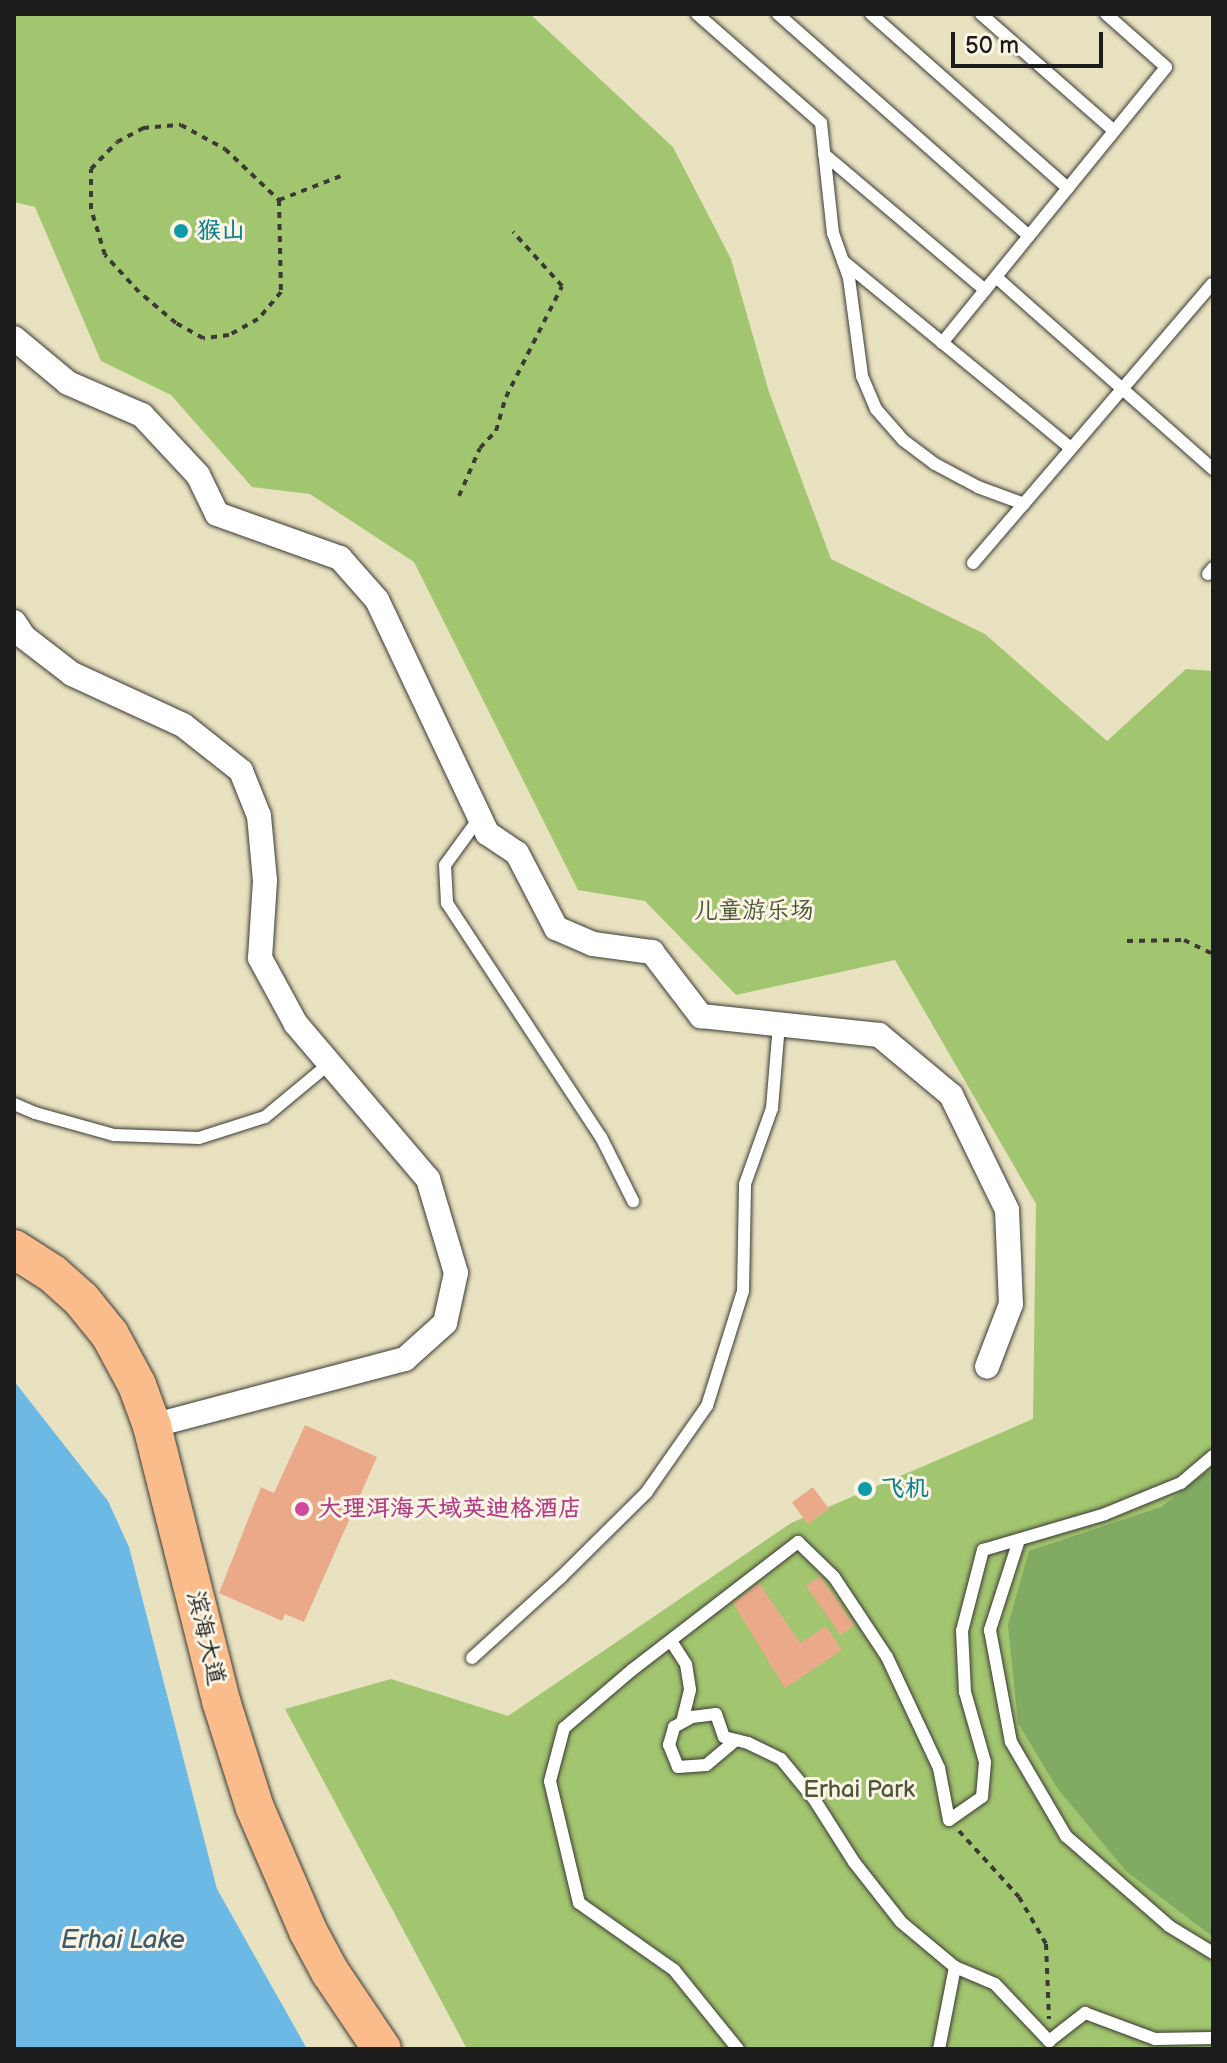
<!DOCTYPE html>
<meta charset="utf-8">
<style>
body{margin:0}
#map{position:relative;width:1227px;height:2063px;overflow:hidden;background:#e9e2c0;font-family:"Balsamiq Sans","LXGW WenKai TC",sans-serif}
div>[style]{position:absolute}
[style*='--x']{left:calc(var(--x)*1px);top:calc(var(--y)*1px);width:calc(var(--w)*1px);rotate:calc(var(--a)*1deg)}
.green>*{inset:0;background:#a2c56f}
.forest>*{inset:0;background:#81aa62}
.water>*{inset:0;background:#6db9e6}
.building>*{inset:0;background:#eaaa8a;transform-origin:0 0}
.path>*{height:4px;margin-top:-2px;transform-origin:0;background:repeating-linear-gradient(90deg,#3b3a35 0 6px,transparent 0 12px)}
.roads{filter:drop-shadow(0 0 2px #3b3a35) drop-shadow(0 0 2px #3b3a35)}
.lane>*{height:12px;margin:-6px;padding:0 6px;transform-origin:6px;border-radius:6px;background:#fff}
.street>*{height:24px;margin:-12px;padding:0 12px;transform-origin:12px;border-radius:12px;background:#fff}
.primary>*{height:38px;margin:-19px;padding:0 19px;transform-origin:19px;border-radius:19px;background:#f9bc8a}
.dots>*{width:22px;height:22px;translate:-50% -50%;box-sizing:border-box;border:4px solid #fcf5e5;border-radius:50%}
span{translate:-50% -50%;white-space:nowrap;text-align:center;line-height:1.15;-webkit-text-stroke:6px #fcf5e5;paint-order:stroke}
.culture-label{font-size:24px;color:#0d838f;font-weight:700}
.left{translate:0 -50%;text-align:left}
.park-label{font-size:24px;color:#4b5739}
.hotel-label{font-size:24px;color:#b23c85;font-weight:700}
.street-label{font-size:24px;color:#1c1c1c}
.water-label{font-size:26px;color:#3c5b6d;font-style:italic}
.frame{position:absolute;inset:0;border:16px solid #1c1c1c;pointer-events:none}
.scale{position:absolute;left:951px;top:32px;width:152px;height:36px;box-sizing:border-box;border:4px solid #1c1c1c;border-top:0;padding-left:10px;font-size:24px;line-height:28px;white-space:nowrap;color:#1c1c1c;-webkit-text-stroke:6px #fcf5e5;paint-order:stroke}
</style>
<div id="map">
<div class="green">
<i style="clip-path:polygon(14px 14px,530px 14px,673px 147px,731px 259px,769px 392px,831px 559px,985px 634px,1107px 741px,1186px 669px,1213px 671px,1213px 2049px,467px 2049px,285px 1709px,391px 1679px,508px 1716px,791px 1523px,1033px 1419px,1036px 1204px,895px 960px,736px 995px,645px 901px,578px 890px,414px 562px,310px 494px,252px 487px,171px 395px,101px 361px,35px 207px,14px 202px)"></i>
</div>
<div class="forest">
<i style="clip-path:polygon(1213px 1467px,1213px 1937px,1126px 1871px,1057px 1788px,1018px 1723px,1008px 1625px,1029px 1551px,1161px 1507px)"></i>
</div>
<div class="water">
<i style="clip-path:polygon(14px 1381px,108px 1501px,129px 1547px,217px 1889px,307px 2049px,14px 2049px)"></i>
</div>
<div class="building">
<i style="clip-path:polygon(305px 1425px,377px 1457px,304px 1622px,285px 1614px,282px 1621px,219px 1593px,261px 1487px,274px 1493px)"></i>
<i style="left:813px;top:1487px;width:27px;height:26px;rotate:54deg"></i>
<i style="left:820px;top:1576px;width:60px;height:17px;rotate:55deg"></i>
<i style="clip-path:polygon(759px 1583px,800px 1643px,826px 1626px,842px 1650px,785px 1688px,733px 1603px)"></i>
</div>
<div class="path">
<i style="--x:279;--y:200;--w:92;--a:88.8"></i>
<i style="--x:281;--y:292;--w:35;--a:130"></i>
<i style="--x:258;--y:319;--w:33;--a:151"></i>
<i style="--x:229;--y:335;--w:26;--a:173"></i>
<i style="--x:203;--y:338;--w:31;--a:-151"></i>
<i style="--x:176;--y:323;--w:48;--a:-140"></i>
<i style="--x:139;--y:292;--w:50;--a:-132.6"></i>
<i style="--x:105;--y:255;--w:48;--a:-106.9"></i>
<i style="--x:91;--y:209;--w:40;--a:-90"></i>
<i style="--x:91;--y:169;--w:37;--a:-46"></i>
<i style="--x:117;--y:142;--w:30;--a:-28"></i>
<i style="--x:143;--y:128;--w:38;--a:-5"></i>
<i style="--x:181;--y:125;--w:50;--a:28.6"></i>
<i style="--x:225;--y:149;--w:74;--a:43.4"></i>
<i style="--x:279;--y:200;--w:66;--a:-21.2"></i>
<i style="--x:459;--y:496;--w:52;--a:-66.4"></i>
<i style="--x:480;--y:448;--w:23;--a:-47"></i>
<i style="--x:496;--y:431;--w:35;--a:-74"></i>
<i style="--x:506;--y:397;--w:124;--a:-63.2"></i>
<i style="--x:562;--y:286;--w:73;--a:-132.2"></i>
<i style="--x:1127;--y:941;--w:57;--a:-1"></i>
<i style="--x:1184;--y:940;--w:32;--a:26"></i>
<i style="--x:959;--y:1831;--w:89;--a:47.7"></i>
<i style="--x:1019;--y:1897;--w:54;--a:60.1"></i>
<i style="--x:1046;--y:1944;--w:75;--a:87.7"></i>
</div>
<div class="roads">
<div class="lane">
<i style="--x:697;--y:14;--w:165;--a:41.3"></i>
<i style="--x:821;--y:123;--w:111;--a:83.8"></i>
<i style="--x:833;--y:233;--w:48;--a:70.4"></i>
<i style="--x:849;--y:278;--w:99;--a:82.4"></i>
<i style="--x:862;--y:376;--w:36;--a:67"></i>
<i style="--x:876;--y:409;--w:41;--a:48.9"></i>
<i style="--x:903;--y:440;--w:40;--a:37"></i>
<i style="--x:935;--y:464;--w:49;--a:28.1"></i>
<i style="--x:978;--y:487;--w:49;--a:20.3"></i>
<i style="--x:778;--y:14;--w:335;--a:41.5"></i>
<i style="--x:871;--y:14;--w:263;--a:41.5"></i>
<i style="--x:981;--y:14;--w:177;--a:41.3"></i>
<i style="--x:824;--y:154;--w:211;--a:40.2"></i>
<i style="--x:843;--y:261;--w:295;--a:39.4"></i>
<i style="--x:996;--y:277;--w:290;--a:41.5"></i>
<i style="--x:942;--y:343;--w:355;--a:-50.9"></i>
<i style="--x:1166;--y:67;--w:80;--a:-138.5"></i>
<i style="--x:973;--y:563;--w:367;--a:-49.4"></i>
<i style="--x:1208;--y:574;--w:8;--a:-50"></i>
<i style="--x:480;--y:817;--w:59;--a:126.1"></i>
<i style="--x:445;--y:865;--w:38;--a:87"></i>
<i style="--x:447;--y:903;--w:280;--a:56.7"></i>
<i style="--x:601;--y:1137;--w:72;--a:63.4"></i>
<i style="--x:14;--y:1104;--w:23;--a:23"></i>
<i style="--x:35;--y:1113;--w:82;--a:15.6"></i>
<i style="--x:114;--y:1135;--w:85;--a:2"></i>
<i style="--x:199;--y:1138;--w:69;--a:-17.7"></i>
<i style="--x:265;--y:1117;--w:85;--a:-39.7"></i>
<i style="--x:1019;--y:1540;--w:95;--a:107.9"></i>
<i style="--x:990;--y:1630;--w:114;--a:79.4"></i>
<i style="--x:1011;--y:1742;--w:109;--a:59.7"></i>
<i style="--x:1066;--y:1836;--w:137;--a:41.1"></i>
<i style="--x:1169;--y:1926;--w:52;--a:31.5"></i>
<i style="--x:671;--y:1641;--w:27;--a:57"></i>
<i style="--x:686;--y:1664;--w:26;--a:81"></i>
<i style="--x:690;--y:1690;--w:33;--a:104"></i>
<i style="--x:472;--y:1658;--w:120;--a:-42.3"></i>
<i style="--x:561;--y:1577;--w:120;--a:-44.7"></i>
<i style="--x:646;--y:1493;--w:106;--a:-55"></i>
<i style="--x:707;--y:1406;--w:121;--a:-72.6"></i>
<i style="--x:743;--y:1291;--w:107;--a:-88.9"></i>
<i style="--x:745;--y:1184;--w:81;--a:-70.4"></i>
<i style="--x:772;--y:1108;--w:83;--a:-85.2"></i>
<i style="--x:736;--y:1740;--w:39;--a:140"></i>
<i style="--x:706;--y:1765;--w:28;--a:176"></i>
<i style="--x:678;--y:1767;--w:24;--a:-112"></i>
<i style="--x:669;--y:1745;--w:19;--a:-74"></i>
<i style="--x:674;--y:1727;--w:21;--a:-29"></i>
<i style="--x:692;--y:1717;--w:24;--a:-7"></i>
<i style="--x:716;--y:1714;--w:24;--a:71"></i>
<i style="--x:724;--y:1737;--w:25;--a:14"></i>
<i style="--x:748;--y:1743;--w:37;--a:26"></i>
<i style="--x:781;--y:1759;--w:52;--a:50.5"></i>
<i style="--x:814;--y:1799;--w:75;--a:57.6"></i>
<i style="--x:854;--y:1862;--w:76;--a:51.9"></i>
<i style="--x:901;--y:1922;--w:70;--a:39.8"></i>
<i style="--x:955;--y:1967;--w:84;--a:101"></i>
<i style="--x:955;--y:1967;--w:43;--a:23"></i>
<i style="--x:995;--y:1984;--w:79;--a:46.5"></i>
<i style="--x:1049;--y:2041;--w:46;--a:-37.9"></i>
<i style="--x:1085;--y:2013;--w:75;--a:20.4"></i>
<i style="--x:1155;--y:2039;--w:58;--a:-1"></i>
<i style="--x:738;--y:2049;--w:102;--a:-129"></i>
<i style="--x:674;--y:1970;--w:116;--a:-144.8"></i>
<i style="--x:579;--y:1903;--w:125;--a:-103.4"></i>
<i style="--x:550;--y:1781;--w:55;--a:-75.2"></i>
<i style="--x:564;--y:1728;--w:89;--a:-40.5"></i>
<i style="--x:632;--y:1670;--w:210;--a:-37.6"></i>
<i style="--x:798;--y:1542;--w:50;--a:44.2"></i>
<i style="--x:834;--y:1577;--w:96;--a:56.5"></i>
<i style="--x:887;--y:1657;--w:123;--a:64.9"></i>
<i style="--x:939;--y:1768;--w:53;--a:79.1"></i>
<i style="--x:949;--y:1820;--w:40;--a:-34.9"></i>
<i style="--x:982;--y:1797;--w:35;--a:-85"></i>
<i style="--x:985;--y:1762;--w:73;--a:-105.9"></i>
<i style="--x:965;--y:1692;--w:61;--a:-92.8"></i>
<i style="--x:962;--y:1631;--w:84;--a:-75.5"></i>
<i style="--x:983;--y:1550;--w:127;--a:-16.4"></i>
<i style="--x:1105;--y:1514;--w:82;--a:-22.2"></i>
<i style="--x:1181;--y:1483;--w:42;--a:-40.2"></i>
</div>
<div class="street">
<i style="--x:14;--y:338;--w:70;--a:39.8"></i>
<i style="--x:68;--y:383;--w:81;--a:23.4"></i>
<i style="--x:142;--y:415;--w:82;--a:47"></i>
<i style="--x:198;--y:475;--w:43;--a:64"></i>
<i style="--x:217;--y:514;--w:131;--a:19.7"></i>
<i style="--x:340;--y:558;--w:56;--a:48.6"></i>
<i style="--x:377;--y:600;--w:258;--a:64.7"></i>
<i style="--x:487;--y:833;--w:36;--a:34"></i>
<i style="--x:517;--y:853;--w:85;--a:62.5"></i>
<i style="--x:556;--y:928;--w:40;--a:23.4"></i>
<i style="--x:593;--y:944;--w:60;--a:7.7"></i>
<i style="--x:652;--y:952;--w:81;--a:52.6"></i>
<i style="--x:701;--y:1016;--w:179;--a:6.1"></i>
<i style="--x:879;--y:1035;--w:94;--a:39.8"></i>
<i style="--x:951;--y:1095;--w:128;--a:64"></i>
<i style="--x:1007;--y:1210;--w:94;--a:87.6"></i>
<i style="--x:1011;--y:1304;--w:67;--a:110.9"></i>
<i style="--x:14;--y:622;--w:18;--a:56"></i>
<i style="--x:24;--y:637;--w:61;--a:37.6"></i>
<i style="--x:72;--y:674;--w:122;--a:24.7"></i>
<i style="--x:183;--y:725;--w:74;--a:38.4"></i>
<i style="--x:241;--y:771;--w:48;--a:68.2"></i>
<i style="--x:259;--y:816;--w:65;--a:84.7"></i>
<i style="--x:265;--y:881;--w:77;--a:93.7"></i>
<i style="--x:260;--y:958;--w:75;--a:61.4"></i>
<i style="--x:296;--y:1024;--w:204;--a:49.6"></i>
<i style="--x:428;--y:1179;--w:98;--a:73.4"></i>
<i style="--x:456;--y:1273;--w:51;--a:102.4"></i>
<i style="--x:445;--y:1323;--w:54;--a:138"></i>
<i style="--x:405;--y:1359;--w:262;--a:165.2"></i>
</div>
<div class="primary">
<i style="--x:14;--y:1249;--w:46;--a:32.7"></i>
<i style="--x:53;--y:1274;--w:38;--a:42"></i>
<i style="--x:81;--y:1299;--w:46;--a:51.1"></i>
<i style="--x:110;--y:1335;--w:57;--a:61.6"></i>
<i style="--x:137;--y:1385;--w:44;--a:69.9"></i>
<i style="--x:152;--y:1426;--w:284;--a:75.9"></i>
<i style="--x:221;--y:1701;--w:112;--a:72.4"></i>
<i style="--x:255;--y:1808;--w:134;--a:66.7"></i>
<i style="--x:308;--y:1931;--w:47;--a:61.8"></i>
<i style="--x:330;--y:1972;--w:93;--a:56"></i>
</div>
</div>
<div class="dots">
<i style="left:181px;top:231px;background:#0f9aa8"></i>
<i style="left:865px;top:1489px;background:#0f9aa8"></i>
<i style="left:302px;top:1509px;background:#d1479c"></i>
</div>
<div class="culture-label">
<span class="left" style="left:197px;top:231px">猴山</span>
<span class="left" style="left:881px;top:1489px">飞机</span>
</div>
<div class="park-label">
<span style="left:754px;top:911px">儿童游乐场</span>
<span style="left:859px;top:1790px">Erhai Park</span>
</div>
<div class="hotel-label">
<span class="left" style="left:318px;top:1509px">大理洱海天域英迪格酒店</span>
</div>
<div class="street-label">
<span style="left:206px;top:1638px;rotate:77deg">滨海大道</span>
</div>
<div class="water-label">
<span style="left:123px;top:1941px">Erhai Lake</span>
</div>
<div class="frame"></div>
<div class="scale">50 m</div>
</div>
